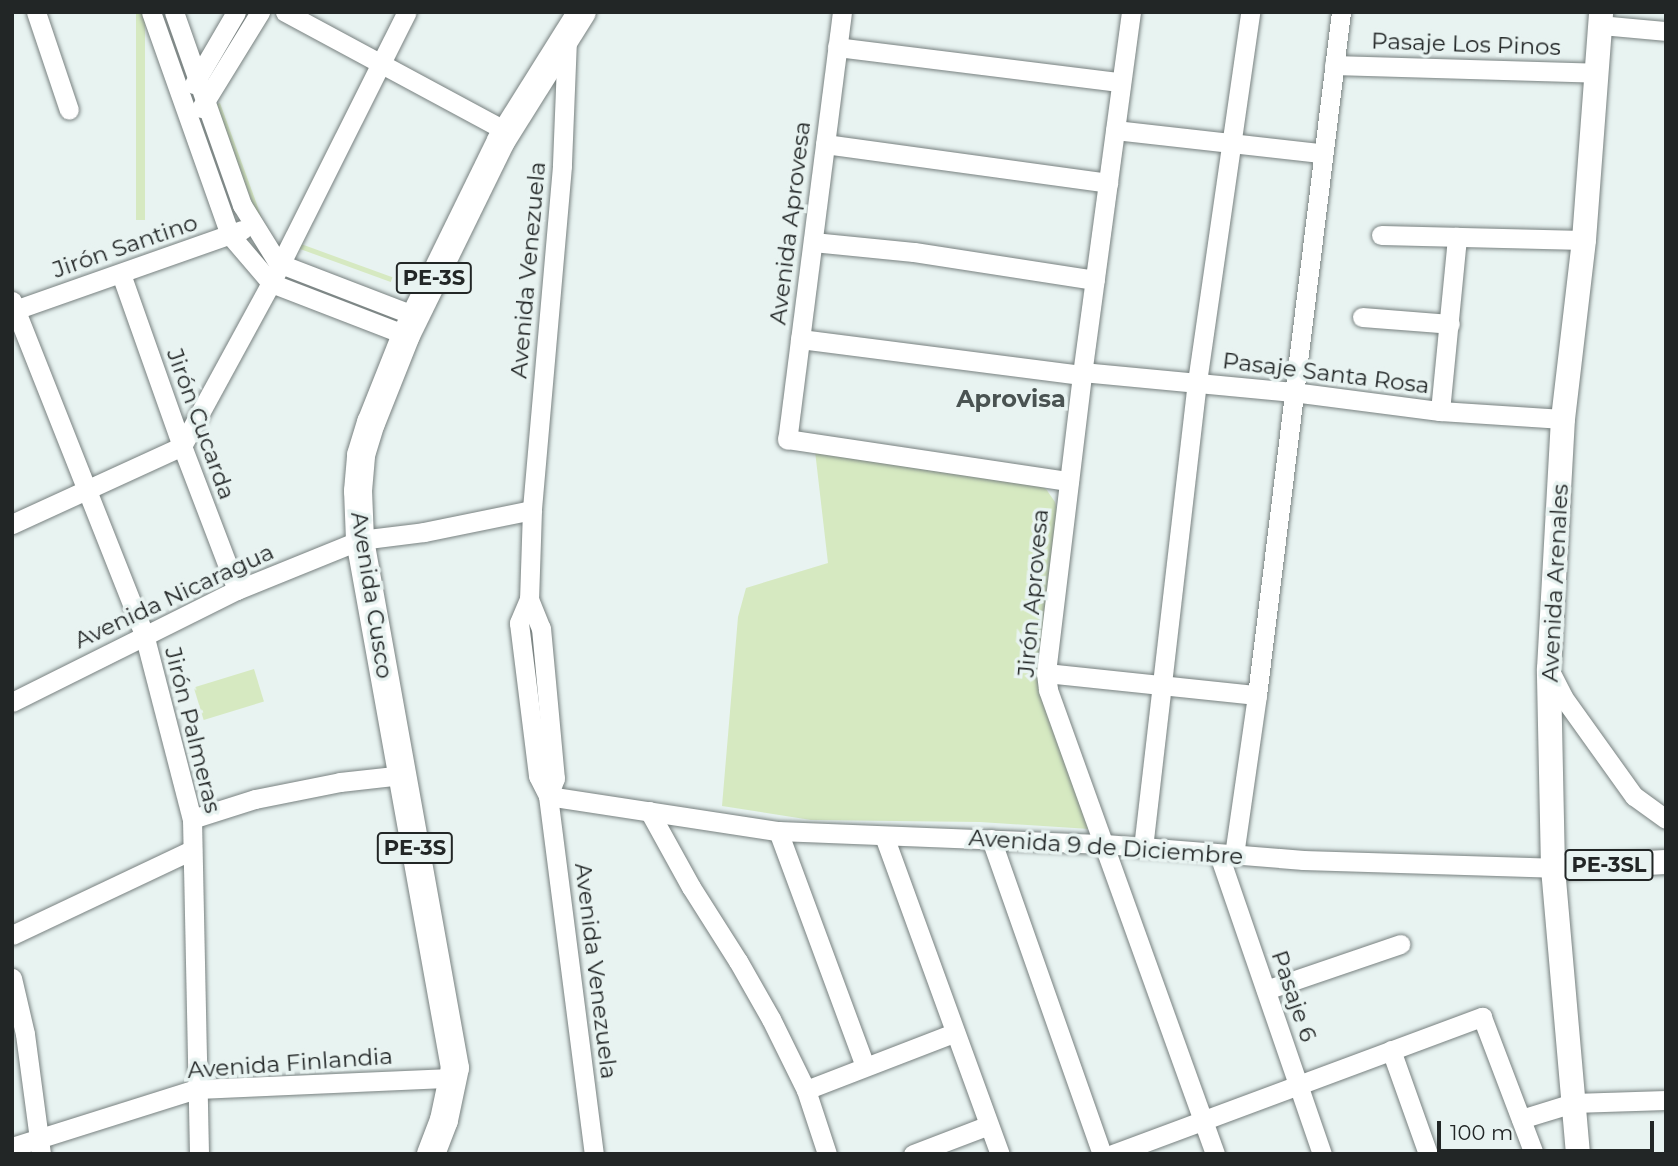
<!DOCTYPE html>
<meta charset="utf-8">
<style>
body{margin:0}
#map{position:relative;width:1678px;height:1166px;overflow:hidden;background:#e8f3f1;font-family:Montserrat,sans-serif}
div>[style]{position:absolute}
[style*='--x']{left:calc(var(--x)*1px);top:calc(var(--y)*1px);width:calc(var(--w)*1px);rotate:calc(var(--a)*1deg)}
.green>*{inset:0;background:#d6e9c1;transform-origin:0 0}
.roads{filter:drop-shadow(0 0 2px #788180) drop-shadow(0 0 2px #788180)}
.minor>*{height:19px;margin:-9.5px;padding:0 9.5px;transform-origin:9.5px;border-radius:9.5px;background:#fff}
.major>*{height:24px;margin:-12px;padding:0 12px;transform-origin:12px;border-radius:12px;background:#fff}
.highway>*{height:28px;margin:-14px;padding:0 14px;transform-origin:14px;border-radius:14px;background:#fff}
span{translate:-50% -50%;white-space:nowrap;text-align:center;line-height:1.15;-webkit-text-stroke:7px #e8f3f1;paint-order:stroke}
.shield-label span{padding:2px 5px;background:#e8f3f1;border:2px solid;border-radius:5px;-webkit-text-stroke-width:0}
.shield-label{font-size:21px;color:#222626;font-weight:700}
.street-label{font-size:23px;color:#222626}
.neighbourhood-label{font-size:24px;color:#4a5352;font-weight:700}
.frame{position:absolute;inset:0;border:14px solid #222626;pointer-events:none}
.scale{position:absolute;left:1437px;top:1121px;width:217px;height:32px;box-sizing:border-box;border:4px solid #222626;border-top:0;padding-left:9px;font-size:21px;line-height:24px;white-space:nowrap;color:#222626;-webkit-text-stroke:5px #e8f3f1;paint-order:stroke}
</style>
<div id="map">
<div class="green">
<i style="left:136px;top:12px;width:9px;height:208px"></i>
<i style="left:220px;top:103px;width:146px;height:4px;rotate:70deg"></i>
<i style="left:290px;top:240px;width:109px;height:5px;rotate:20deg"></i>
<i style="clip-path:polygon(815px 451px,1033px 480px,1046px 489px,1055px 502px,1058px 514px,1040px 673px,1090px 829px,980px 822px,811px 820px,722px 806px,738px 617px,746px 588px,828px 563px)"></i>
<i style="left:254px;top:669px;width:34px;height:63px;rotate:73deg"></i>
</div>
<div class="roads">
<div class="minor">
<i style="--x:36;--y:12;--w:103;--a:71.4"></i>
<i style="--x:151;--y:12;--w:237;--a:70.5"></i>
<i style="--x:230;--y:235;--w:63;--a:49.5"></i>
<i style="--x:271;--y:283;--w:145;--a:21.1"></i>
<i style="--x:174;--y:12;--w:205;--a:70.6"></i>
<i style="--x:242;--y:205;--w:68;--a:58.2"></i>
<i style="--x:278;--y:263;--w:147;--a:21.1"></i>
<i style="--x:285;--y:12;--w:251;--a:28.3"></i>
<i style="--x:842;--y:12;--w:431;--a:97.3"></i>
<i style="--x:787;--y:439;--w:285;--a:8.5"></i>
<i style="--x:1131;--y:12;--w:366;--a:97.7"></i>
<i style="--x:1082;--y:375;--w:300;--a:96.9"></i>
<i style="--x:1046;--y:673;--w:17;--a:83"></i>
<i style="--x:1048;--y:690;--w:493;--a:70.2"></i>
<i style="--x:1600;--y:25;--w:66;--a:5.2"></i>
<i style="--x:567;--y:39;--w:127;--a:92.3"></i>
<i style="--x:562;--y:166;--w:345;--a:95"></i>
<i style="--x:532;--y:510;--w:89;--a:91.9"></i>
<i style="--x:529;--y:599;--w:26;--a:113"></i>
<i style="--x:519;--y:623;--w:154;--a:82.9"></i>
<i style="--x:538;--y:776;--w:22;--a:63"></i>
<i style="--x:548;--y:796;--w:361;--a:82.7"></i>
<i style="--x:837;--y:47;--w:285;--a:7.1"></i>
<i style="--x:1334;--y:65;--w:262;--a:1.7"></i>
<i style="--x:194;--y:84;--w:83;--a:-59.7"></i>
<i style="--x:201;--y:108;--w:113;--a:-58.4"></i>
<i style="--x:1115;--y:130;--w:207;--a:6.4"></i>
<i style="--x:825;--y:144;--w:286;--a:7.8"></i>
<i style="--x:1381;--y:235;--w:203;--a:1.4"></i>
<i style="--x:813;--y:242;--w:101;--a:5.7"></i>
<i style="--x:914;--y:252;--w:183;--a:8.8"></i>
<i style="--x:121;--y:274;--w:182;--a:70.5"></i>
<i style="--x:182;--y:446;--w:154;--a:69.1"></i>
<i style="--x:12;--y:301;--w:358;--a:68.4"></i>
<i style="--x:144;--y:634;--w:191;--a:75.5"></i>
<i style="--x:192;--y:819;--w:335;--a:88.8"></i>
<i style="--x:12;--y:311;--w:244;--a:-19.4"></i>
<i style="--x:1362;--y:317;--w:88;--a:4.5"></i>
<i style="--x:800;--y:339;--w:284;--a:7.3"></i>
<i style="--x:1082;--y:372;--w:212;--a:5.4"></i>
<i style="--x:1293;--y:392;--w:148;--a:7.4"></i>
<i style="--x:1440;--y:411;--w:123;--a:3.7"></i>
<i style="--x:1440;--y:411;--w:175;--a:-84.4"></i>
<i style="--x:12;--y:524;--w:187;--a:-24.6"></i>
<i style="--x:182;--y:446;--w:186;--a:-61.4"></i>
<i style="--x:271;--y:283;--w:303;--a:-63.4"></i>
<i style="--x:529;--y:599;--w:31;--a:68"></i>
<i style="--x:541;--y:628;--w:151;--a:84.7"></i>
<i style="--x:555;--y:778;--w:19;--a:111"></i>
<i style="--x:1046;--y:673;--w:212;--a:6"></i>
<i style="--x:1551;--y:673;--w:27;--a:63"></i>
<i style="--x:1563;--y:697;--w:122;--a:54.4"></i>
<i style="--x:1634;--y:796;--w:39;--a:36"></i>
<i style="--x:12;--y:702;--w:251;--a:-26.5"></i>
<i style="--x:237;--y:590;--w:133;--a:-22.1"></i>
<i style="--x:360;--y:540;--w:64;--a:-7.1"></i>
<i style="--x:424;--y:532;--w:110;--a:-11.5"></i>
<i style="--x:548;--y:796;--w:233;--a:8.7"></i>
<i style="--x:778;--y:831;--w:327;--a:2.3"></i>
<i style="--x:1105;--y:844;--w:199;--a:4.6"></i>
<i style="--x:1303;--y:860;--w:250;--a:1.8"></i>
<i style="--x:649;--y:811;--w:87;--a:61.1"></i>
<i style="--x:691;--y:887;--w:88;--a:57.6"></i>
<i style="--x:738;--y:961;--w:67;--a:60.4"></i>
<i style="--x:771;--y:1019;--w:79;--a:63.8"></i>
<i style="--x:806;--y:1090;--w:67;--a:71.8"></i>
<i style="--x:192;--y:819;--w:66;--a:-17.6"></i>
<i style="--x:255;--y:799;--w:87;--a:-11.3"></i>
<i style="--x:340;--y:782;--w:62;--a:-6.4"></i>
<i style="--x:778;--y:831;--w:251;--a:69.7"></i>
<i style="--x:884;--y:836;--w:338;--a:70"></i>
<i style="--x:991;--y:839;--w:334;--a:70.6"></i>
<i style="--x:1143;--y:848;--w:469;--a:-83.4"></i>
<i style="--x:1197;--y:382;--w:374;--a:-81.8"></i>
<i style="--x:1219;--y:855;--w:316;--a:71"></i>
<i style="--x:1234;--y:855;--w:162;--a:-81.8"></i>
<i style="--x:1257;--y:695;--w:688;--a:-82.99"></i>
<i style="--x:12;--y:935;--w:199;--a:-25.3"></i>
<i style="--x:12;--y:978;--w:57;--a:76.9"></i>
<i style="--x:25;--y:1034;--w:121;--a:82.4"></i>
<i style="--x:1266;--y:990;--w:142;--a:-18.9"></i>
<i style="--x:1391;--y:1050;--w:110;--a:70.4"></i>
<i style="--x:806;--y:1090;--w:159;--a:-21.1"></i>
<i style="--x:1521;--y:1119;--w:54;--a:-17.1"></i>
<i style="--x:1573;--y:1103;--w:93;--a:-1.8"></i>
<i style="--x:12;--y:1147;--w:193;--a:-17.5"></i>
<i style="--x:196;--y:1089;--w:257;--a:-2.5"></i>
<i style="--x:913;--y:1154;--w:81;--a:-20.9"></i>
<i style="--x:1113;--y:1154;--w:394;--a:-20.4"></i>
<i style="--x:1482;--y:1017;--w:147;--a:69.2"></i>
</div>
<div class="major">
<i style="--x:1553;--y:868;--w:113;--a:-3"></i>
<i style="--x:1578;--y:1154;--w:287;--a:-95"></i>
<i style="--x:1553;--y:868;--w:199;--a:-91.2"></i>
<i style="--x:1549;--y:669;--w:250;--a:-86.8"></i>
<i style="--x:1563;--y:419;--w:180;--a:-83.3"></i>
<i style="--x:1584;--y:240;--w:229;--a:-85.7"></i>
</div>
<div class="highway">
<i style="--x:431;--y:1154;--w:36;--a:-69"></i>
<i style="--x:444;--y:1120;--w:53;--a:-78.1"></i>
<i style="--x:455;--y:1068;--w:536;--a:-100.2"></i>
<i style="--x:360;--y:540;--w:49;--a:-92.3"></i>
<i style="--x:358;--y:491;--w:36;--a:-85"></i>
<i style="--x:361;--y:455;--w:34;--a:-73"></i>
<i style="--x:371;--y:423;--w:95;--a:-68.3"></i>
<i style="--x:406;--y:335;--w:216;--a:-63.9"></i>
<i style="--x:501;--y:141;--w:152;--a:-57.9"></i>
</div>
</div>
<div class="shield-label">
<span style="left:434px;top:278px">PE-3S</span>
<span style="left:415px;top:848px">PE-3S</span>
<span style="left:1609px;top:865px">PE-3SL</span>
</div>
<div class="street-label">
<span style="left:1466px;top:44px;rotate:2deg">Pasaje Los Pinos</span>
<span style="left:790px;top:223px;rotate:-83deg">Avenida Aprovesa</span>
<span style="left:125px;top:246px;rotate:-19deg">Jirón Santino</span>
<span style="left:528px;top:270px;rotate:-85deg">Avenida Venezuela</span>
<span style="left:1326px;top:373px;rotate:7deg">Pasaje Santa Rosa</span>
<span style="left:201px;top:424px;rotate:70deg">Jirón Cucarda</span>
<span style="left:1555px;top:583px;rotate:-87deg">Avenida Arenales</span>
<span style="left:1033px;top:593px;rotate:-85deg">Jirón Aprovesa</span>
<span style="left:372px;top:595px;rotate:81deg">Avenida Cusco</span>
<span style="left:174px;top:596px;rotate:-25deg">Avenida Nicaragua</span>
<span style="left:193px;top:730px;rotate:76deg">Jirón Palmeras</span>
<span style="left:1106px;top:847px;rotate:4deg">Avenida 9 de Diciembre</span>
<span style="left:596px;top:971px;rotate:83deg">Avenida Venezuela</span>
<span style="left:1294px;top:996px;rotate:71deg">Pasaje 6</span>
<span style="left:290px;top:1063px;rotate:-4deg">Avenida Finlandia</span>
</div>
<div class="neighbourhood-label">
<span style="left:1011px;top:399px">Aprovisa</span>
</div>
<div class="frame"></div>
<div class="scale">100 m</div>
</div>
